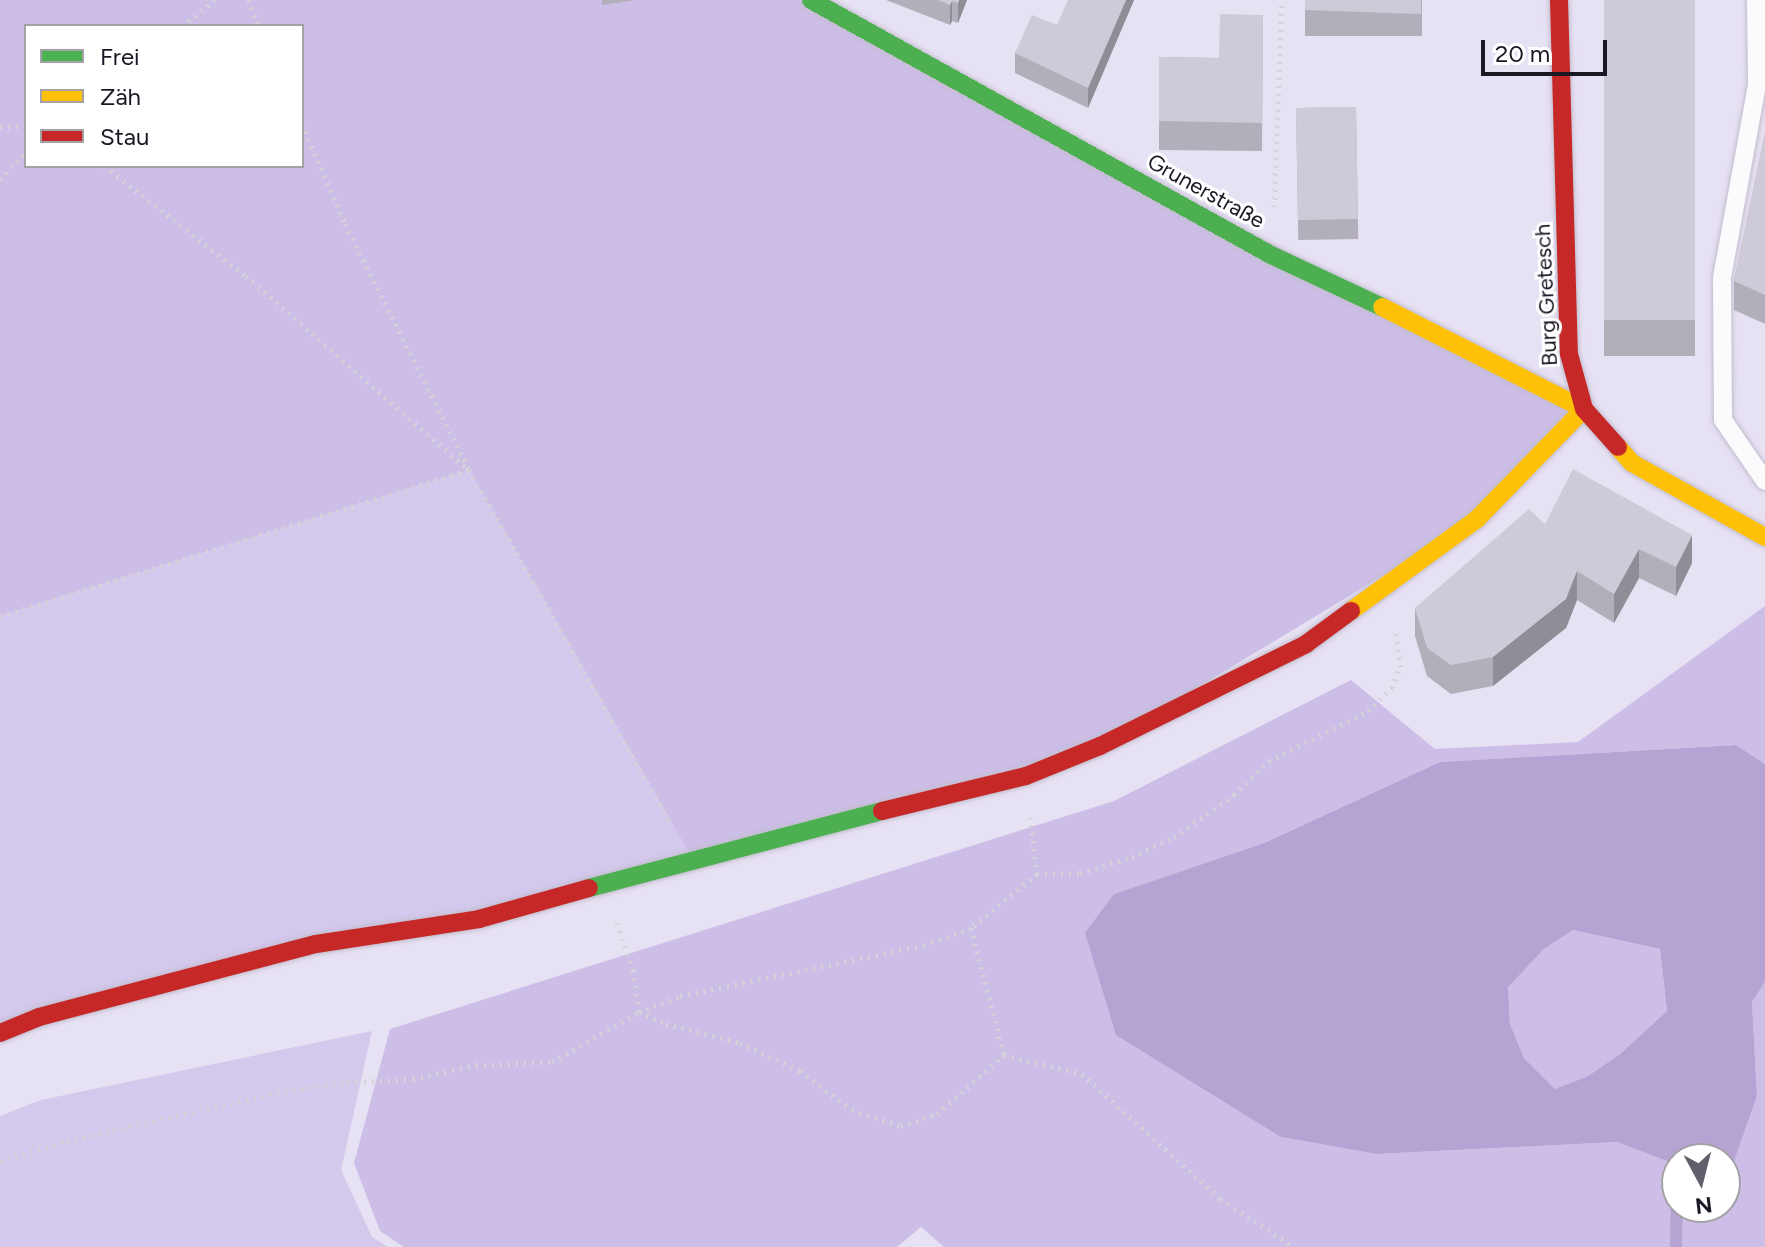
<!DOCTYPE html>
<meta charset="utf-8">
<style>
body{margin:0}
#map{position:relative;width:1765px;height:1247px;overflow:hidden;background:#e7e1f4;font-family:Figtree,sans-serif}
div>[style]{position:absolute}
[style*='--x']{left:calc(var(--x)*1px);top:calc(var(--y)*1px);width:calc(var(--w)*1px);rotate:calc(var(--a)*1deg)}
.green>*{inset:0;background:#d4c8ed}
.forest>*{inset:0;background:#ccbee7}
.water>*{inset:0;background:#b5a4d3}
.stream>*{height:12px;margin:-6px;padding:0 6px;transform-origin:6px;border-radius:6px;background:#b5a4d3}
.path>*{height:5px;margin-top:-2.5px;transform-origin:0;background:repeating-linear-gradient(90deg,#d4d3d9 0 2px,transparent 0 8px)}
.roads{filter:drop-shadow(0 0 2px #c2bdcc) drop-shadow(0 0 2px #c2bdcc)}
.lane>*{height:18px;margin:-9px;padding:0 9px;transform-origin:9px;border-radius:9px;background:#fbfafd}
.fast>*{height:18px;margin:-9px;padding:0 9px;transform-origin:9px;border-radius:9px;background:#4caf50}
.slow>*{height:18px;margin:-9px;padding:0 9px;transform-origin:9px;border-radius:9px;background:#ffc107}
.jam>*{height:18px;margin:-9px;padding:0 9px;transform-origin:9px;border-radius:9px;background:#c62828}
.wall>*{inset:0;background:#b2aeba;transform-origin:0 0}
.shaded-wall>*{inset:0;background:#918d97}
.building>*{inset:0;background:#cfcad8;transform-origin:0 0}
span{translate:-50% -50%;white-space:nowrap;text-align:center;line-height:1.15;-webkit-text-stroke:6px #fff;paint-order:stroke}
.street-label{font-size:22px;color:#1b1723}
.legend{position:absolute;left:24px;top:24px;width:280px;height:144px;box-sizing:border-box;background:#fff;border:2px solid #a4a2a7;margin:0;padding:10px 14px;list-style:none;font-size:24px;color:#1b1723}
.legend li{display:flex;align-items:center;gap:16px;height:40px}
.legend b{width:40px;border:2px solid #a4a2a7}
.north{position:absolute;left:1661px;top:1143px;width:80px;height:80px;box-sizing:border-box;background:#fff;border:2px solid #a4a2a7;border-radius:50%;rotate:173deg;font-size:22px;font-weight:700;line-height:32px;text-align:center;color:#1b1723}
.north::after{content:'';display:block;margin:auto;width:28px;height:36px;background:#625e6c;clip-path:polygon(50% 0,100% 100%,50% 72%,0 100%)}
.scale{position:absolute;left:1481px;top:40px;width:126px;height:36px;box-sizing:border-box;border:4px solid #1b1723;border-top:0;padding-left:10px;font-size:24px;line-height:28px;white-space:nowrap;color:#1b1723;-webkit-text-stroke:6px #fff;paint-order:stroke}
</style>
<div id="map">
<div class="green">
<i style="clip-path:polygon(469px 470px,692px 858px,0 1033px,0 616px)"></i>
<i style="clip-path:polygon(372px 1031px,341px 1170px,372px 1237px,388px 1247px,0 1247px,0 1116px,41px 1100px)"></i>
</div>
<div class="forest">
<i style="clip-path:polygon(evenodd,0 0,811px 0,1584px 409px,1477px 519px,1100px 746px,692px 858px,469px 470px,0 616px,0 0,26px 26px,302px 26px,302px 166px,26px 166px,26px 26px)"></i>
<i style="clip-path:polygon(1765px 606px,1765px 764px,1736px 745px,1440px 762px,1264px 843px,1114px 894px,1281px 1137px,1378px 1154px,1617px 1142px,1677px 1165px,1677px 1207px,1725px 1207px,1725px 1161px,1734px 1160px,1757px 1096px,1752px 1002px,1765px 982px,1765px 1247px,944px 1247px,921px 1227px,897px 1247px,404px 1247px,380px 1231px,354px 1163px,390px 1029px,1114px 801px,1351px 680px,1435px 749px,1578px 742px)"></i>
<i style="clip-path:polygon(1573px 930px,1660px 949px,1667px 1011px,1620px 1054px,1588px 1076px,1555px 1089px,1524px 1058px,1510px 1024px,1508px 986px,1544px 949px)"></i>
</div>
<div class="water">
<i style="clip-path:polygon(evenodd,1736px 745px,1765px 764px,1765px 982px,1752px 1002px,1757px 1096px,1734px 1161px,1677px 1159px,1677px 1165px,1617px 1142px,1377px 1154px,1281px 1137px,1116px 1035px,1085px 933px,1114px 894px,1264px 843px,1440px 762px,1736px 745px,1573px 930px,1660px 949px,1667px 1011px,1620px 1054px,1588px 1076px,1555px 1089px,1524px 1058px,1510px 1024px,1508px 987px,1544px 949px,1573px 930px)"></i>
</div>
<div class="stream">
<i style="--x:1676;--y:1247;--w:60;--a:-89"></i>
</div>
<div class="path">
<i style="--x:248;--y:0;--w:28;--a:67"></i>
<i style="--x:182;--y:26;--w:42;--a:-38.2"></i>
<i style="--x:302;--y:124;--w:109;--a:66.7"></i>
<i style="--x:345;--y:224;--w:275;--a:63.2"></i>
<i style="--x:469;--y:470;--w:403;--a:60.3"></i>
<i style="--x:0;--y:127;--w:26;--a:-2"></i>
<i style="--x:104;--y:166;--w:180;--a:37.8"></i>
<i style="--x:246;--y:276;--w:291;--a:41.1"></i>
<i style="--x:0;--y:179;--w:37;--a:-46"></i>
<i style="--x:1274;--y:207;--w:207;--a:-87.8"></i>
<i style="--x:0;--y:616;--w:491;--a:-17.3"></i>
<i style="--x:1030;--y:817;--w:57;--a:83"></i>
<i style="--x:1037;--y:874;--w:85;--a:140.7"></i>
<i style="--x:971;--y:928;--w:131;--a:75.4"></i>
<i style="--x:1004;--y:1055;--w:80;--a:13.7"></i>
<i style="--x:1082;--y:1074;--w:187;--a:42"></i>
<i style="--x:1221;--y:1199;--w:87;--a:33.3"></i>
<i style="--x:1037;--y:874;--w:43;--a:-1.3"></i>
<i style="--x:1080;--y:873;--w:54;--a:-17.1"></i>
<i style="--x:1132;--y:857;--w:47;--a:-25.5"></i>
<i style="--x:1174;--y:837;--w:73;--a:-35"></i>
<i style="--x:1234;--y:795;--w:49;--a:-44.2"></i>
<i style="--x:1269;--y:761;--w:111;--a:-26.8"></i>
<i style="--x:1368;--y:711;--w:33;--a:-44"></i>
<i style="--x:1392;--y:688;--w:22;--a:-69"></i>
<i style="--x:1400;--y:667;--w:37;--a:-96"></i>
<i style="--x:617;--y:923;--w:50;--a:71.2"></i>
<i style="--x:633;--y:970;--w:42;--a:81.9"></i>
<i style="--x:639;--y:1012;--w:44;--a:-21.3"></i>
<i style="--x:680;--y:996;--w:249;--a:-11.8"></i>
<i style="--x:924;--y:945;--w:50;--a:-19.9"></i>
<i style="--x:0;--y:1161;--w:70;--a:-16.6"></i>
<i style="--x:67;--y:1141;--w:224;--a:-12.9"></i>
<i style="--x:285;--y:1091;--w:64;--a:-8.1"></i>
<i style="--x:348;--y:1082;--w:65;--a:-2.6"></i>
<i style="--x:413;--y:1079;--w:65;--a:-12.5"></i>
<i style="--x:476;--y:1065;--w:76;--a:-2.3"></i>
<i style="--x:552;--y:1062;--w:100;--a:-29.9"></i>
<i style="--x:639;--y:1012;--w:30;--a:24"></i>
<i style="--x:666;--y:1024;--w:76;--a:14.4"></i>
<i style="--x:740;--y:1043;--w:66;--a:25"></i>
<i style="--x:800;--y:1071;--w:65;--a:36.9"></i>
<i style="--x:852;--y:1110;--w:52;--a:18.1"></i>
<i style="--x:901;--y:1126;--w:38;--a:-18"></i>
<i style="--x:937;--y:1114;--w:89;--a:-41.4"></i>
</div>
<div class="roads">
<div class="lane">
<i style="--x:1756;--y:0;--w:85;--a:89.3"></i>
<i style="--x:1757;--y:85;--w:196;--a:100.3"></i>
<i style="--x:1722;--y:278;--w:142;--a:89.6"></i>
<i style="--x:1723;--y:420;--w:74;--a:55.5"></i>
</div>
<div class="fast">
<i style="--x:811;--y:0;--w:526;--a:29"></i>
<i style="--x:1271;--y:255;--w:123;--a:25.1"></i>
<i style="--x:589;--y:888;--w:303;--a:-14.7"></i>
</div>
<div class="slow">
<i style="--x:1618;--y:447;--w:21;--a:49"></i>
<i style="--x:1632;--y:463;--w:152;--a:29.1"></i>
<i style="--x:1351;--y:611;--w:156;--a:-36.1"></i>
<i style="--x:1477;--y:519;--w:153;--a:-45.8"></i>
<i style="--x:1584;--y:409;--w:226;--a:-153.2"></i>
</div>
<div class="jam">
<i style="--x:1559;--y:0;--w:354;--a:88.4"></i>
<i style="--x:1569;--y:354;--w:57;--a:74.7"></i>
<i style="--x:1584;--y:409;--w:51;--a:48.2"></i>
<i style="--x:882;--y:811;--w:148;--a:-13.7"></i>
<i style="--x:1026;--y:776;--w:80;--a:-22.1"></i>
<i style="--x:1100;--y:746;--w:230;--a:-26.3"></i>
<i style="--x:1306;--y:644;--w:56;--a:-36.3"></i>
<i style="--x:0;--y:1033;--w:42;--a:-22.3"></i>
<i style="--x:39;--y:1017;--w:286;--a:-14.8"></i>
<i style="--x:316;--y:944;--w:165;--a:-8.7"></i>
<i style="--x:479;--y:919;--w:114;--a:-15.7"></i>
</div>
</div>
<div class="wall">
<i style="clip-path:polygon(602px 0,636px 0,602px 5px)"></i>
<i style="clip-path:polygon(886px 0,967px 0,958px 23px,952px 21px,950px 25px)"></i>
<i style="clip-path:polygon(1134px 0,1088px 108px,1015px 73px,1015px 53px,1057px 25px)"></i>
<i style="left:1305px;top:0;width:117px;height:36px"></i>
<i style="left:1604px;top:0;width:91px;height:356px"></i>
<i style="clip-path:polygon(1263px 15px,1262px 151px,1159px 150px,1159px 57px,1219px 58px)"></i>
<i style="left:1356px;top:107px;width:132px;height:60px;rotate:89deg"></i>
<i style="clip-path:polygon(1765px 133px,1765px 324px,1734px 310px,1734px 281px)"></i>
<i style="clip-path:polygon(1545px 524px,1692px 563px,1676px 596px,1639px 578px,1614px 623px,1577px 600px,1566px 628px,1493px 686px,1451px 694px,1427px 676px,1415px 636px,1415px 608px)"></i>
</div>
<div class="shaded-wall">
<i style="clip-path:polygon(959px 0,967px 0,958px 23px,958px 3px)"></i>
<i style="clip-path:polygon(1126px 0,1134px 0,1088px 108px,1088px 88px)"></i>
<i style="clip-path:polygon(952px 1px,952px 21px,950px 25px,950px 5px)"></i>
<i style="clip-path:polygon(1692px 535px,1692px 563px,1676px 596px,1676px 567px)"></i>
<i style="clip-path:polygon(1639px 549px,1639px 578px,1614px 623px,1614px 594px)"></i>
<i style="clip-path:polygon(1577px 571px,1577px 600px,1566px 628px,1493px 686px,1493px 657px)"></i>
</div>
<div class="building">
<i style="clip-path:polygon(938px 0,959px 0,958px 3px,952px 1px,950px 5px)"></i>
<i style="clip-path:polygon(1068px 0,1126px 0,1088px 88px,1015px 53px,1032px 15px,1057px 25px)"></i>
<i style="clip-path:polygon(1305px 0,1421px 0,1421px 14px,1305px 10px)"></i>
<i style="left:1604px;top:0;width:91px;height:320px"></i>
<i style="clip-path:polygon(1220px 14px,1263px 15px,1262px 123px,1159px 121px,1159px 57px,1219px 58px)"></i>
<i style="left:1356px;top:107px;width:112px;height:60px;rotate:89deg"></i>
<i style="clip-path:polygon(1765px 133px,1765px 295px,1734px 281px)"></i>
<i style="clip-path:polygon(1573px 469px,1692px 535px,1676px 567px,1639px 549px,1614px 594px,1577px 571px,1566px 599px,1493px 657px,1451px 665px,1427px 648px,1415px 608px,1529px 509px,1545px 524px)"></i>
</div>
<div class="street-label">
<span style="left:1206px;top:191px;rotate:29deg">Grunerstraße</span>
<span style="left:1546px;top:295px;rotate:-93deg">Burg Gretesch</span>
</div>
<ul class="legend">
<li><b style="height:10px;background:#4caf50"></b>Frei</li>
<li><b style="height:10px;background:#ffc107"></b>Zäh</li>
<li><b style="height:10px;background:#c62828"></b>Stau</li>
</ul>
<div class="north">N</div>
<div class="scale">20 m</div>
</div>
